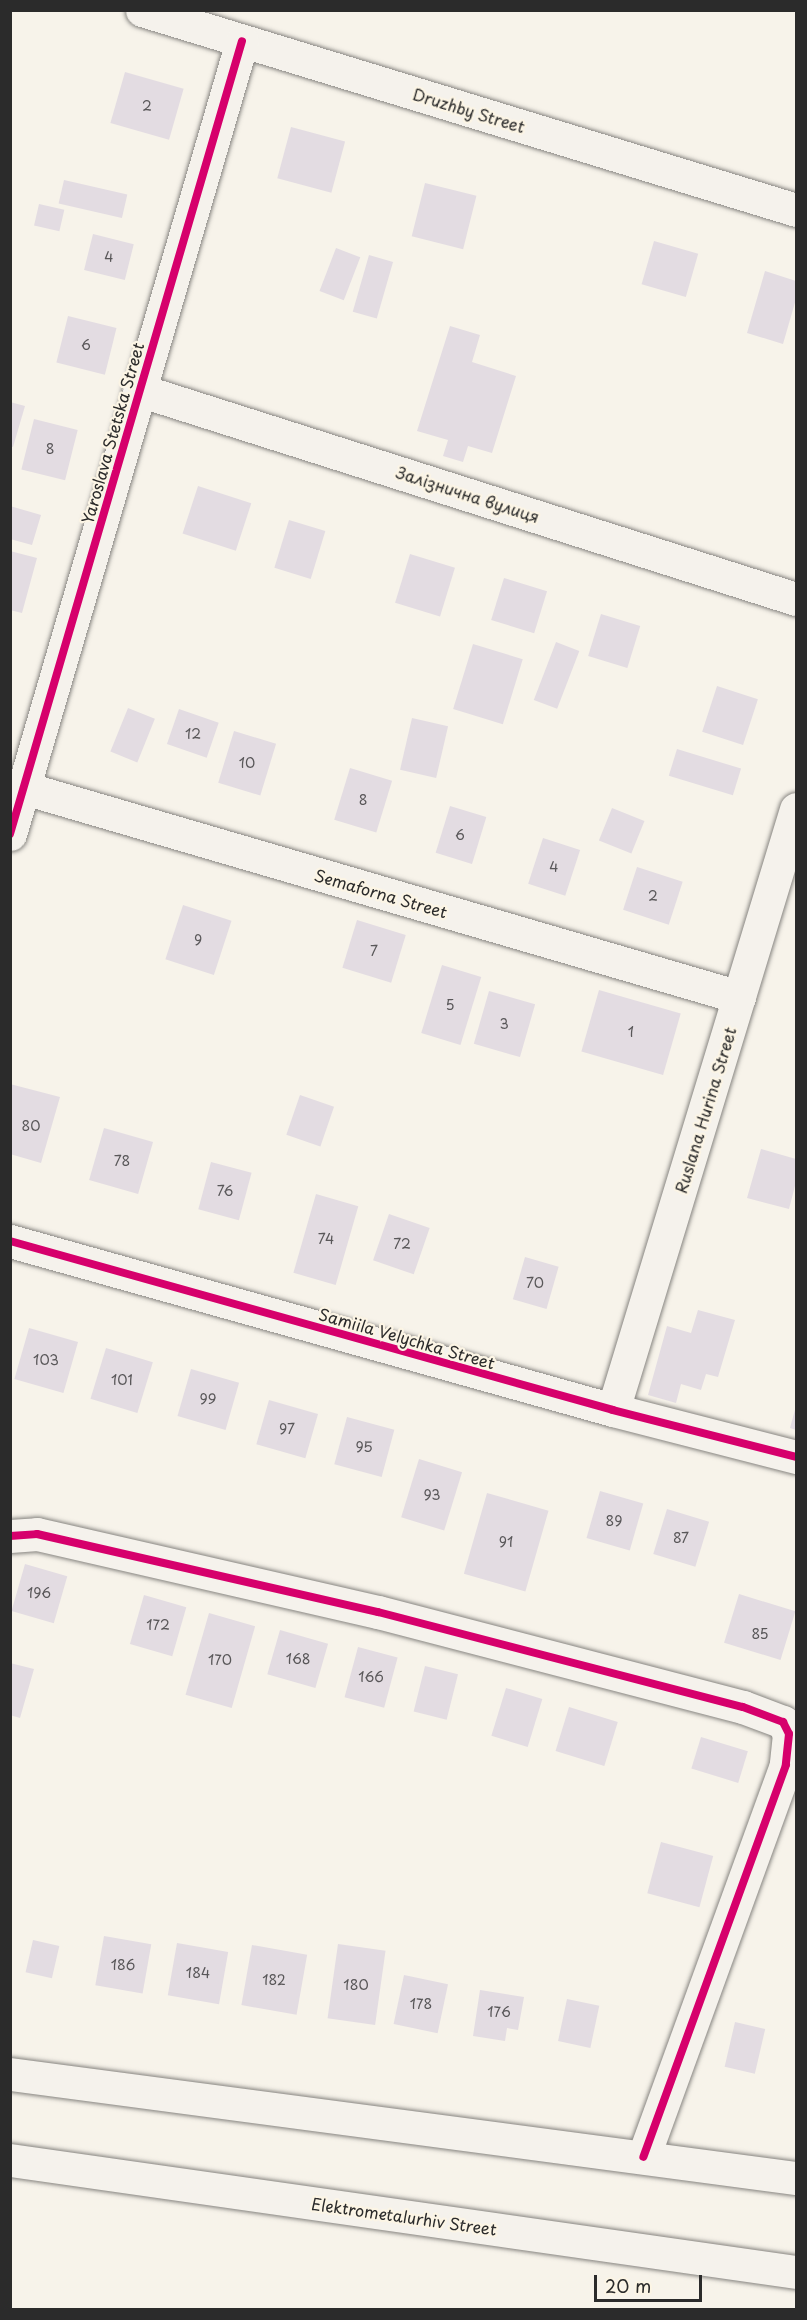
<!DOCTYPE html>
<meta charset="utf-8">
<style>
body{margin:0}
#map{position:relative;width:807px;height:2320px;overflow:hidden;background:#f7f3ea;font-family:"Playpen Sans",sans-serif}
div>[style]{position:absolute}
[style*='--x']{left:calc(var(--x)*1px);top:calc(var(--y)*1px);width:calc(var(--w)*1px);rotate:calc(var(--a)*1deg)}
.building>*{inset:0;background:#e3dce2;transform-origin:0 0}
.roads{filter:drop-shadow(0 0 2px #878581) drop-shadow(0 0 2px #878581)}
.street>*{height:33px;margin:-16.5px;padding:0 16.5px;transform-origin:16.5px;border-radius:16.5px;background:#f5f2ec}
.secondary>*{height:33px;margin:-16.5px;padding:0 16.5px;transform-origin:16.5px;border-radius:16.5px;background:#f5f2ec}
.cycleway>*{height:8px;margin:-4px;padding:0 4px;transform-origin:4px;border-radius:4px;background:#d6006c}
span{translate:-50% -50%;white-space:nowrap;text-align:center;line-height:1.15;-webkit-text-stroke:4.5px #fcf5e5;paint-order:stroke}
.number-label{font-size:14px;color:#595759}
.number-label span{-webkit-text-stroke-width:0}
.street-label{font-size:16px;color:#2b2b2b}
.frame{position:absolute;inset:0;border:12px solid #2b2b2b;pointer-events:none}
.scale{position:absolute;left:594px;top:2275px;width:108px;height:27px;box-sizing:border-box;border:3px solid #2b2b2b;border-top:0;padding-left:8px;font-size:18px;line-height:21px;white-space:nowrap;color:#2b2b2b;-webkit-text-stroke:4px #fcf5e5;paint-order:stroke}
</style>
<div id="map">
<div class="building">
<i style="left:125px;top:72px;width:61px;height:53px;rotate:16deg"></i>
<i style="left:291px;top:127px;width:56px;height:53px;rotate:15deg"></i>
<i style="left:64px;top:180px;width:65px;height:24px;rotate:13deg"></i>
<i style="left:425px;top:183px;width:53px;height:55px;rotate:14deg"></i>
<i style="left:39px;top:204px;width:26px;height:22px;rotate:13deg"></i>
<i style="left:93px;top:234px;width:42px;height:37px;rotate:14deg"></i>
<i style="left:654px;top:241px;width:46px;height:45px;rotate:16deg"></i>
<i style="left:336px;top:248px;width:26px;height:46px;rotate:21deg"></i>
<i style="left:369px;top:255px;width:25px;height:59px;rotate:16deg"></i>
<i style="clip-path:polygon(765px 271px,796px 281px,796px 299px,783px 344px,747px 333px)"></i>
<i style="left:68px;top:316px;width:50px;height:48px;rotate:14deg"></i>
<i style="clip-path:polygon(450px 326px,480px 335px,472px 362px,516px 376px,492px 453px,468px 446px,463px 462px,443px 456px,448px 440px,417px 431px)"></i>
<i style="clip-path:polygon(10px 402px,25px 406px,13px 447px,10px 446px)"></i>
<i style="left:34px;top:419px;width:45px;height:52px;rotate:14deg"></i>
<i style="left:198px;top:486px;width:56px;height:50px;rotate:18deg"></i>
<i style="clip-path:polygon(10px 506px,41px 515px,32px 545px,10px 539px)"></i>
<i style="left:289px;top:520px;width:38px;height:50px;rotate:17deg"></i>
<i style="clip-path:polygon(10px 551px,37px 558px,22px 613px,10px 610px)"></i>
<i style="left:410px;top:554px;width:47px;height:51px;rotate:17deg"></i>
<i style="left:504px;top:578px;width:45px;height:44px;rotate:17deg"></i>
<i style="left:601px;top:614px;width:41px;height:44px;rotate:17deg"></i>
<i style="left:556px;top:642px;width:25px;height:62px;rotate:21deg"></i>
<i style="left:473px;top:644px;width:52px;height:68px;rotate:17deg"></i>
<i style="left:717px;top:686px;width:43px;height:48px;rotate:18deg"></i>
<i style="left:128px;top:708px;width:29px;height:47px;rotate:22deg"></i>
<i style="left:179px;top:709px;width:42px;height:37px;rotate:19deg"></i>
<i style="left:412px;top:718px;width:37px;height:53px;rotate:13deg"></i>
<i style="left:234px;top:731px;width:44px;height:54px;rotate:17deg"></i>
<i style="left:677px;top:749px;width:67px;height:28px;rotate:17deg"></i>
<i style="left:350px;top:768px;width:44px;height:54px;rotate:17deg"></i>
<i style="left:450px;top:806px;width:38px;height:49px;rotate:17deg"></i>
<i style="left:612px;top:808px;width:35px;height:35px;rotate:22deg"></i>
<i style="left:543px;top:838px;width:39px;height:48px;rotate:18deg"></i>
<i style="left:637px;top:867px;width:48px;height:45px;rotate:18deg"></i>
<i style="left:183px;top:905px;width:51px;height:57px;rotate:18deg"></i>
<i style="left:357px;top:920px;width:51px;height:50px;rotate:17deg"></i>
<i style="left:442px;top:965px;width:41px;height:71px;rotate:17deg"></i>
<i style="left:599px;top:990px;width:85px;height:64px;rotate:16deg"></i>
<i style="left:489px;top:991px;width:48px;height:55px;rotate:16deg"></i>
<i style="clip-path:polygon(10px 1084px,60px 1097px,41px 1163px,10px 1154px)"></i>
<i style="left:300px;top:1095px;width:36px;height:42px;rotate:19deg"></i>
<i style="left:104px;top:1128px;width:51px;height:54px;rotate:16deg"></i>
<i style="clip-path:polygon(761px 1149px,796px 1159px,796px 1182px,789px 1209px,747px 1198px)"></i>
<i style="left:211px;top:1162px;width:42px;height:49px;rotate:15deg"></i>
<i style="left:316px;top:1194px;width:44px;height:82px;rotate:16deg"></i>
<i style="left:389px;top:1214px;width:43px;height:49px;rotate:19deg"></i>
<i style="left:525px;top:1257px;width:35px;height:44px;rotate:16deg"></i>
<i style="clip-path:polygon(698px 1310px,735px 1320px,718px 1377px,706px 1374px,701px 1390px,681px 1384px,676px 1403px,648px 1395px,667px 1326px,691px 1333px)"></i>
<i style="left:29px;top:1328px;width:51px;height:53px;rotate:16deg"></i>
<i style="left:106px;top:1348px;width:49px;height:53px;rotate:17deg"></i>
<i style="left:191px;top:1369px;width:50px;height:49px;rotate:16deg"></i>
<i style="left:269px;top:1400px;width:51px;height:46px;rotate:16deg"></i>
<i style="clip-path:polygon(796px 1406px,796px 1430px,790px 1428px)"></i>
<i style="left:347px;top:1417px;width:49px;height:49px;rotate:15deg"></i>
<i style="left:419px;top:1459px;width:45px;height:61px;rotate:17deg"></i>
<i style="left:600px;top:1491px;width:45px;height:49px;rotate:16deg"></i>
<i style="left:487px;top:1493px;width:64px;height:84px;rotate:16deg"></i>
<i style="left:667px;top:1509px;width:44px;height:47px;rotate:17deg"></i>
<i style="left:25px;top:1564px;width:44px;height:49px;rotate:16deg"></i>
<i style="left:739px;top:1594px;width:59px;height:51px;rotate:17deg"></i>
<i style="left:144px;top:1595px;width:44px;height:51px;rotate:16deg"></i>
<i style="left:209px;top:1613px;width:48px;height:85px;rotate:16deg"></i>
<i style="left:280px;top:1630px;width:50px;height:46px;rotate:16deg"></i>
<i style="left:358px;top:1647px;width:41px;height:52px;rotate:15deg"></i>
<i style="clip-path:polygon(10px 1663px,34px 1669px,20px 1718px,10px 1715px)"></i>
<i style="left:425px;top:1666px;width:34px;height:47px;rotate:14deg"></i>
<i style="left:506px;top:1688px;width:38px;height:50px;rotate:17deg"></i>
<i style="left:569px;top:1707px;width:51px;height:46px;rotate:17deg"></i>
<i style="left:701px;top:1737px;width:49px;height:33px;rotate:17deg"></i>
<i style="left:661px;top:1842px;width:54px;height:53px;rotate:15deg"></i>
<i style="left:104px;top:1936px;width:48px;height:50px;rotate:10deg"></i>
<i style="left:33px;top:1940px;width:27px;height:33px;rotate:13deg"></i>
<i style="left:177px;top:1943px;width:52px;height:53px;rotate:10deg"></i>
<i style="left:338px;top:1944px;width:48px;height:75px;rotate:8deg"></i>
<i style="left:252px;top:1945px;width:56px;height:61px;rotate:10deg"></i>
<i style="left:404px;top:1975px;width:45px;height:50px;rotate:12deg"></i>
<i style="clip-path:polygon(480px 1990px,524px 1997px,518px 2030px,507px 2028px,505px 2041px,473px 2036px)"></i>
<i style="left:567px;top:1999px;width:33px;height:43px;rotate:12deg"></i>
<i style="left:735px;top:2022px;width:31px;height:46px;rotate:13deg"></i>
</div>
<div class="roads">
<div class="street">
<i style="--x:142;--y:10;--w:684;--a:17"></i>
<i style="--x:139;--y:390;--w:689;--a:17.65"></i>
<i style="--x:24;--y:788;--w:745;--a:16.29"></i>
<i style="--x:10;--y:834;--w:826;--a:-73.69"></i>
<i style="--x:10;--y:1241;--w:626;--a:15.66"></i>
<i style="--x:613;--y:1410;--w:189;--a:14.4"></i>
<i style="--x:613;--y:1410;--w:628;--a:-73.06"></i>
<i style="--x:10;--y:1536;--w:27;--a:-4"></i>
<i style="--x:37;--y:1534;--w:350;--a:12.9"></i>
<i style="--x:378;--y:1612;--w:377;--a:14.6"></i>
<i style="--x:743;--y:1707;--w:43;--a:20.6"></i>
<i style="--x:783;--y:1722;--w:13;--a:63"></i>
<i style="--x:789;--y:1734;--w:31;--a:96"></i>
<i style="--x:786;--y:1765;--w:417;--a:110"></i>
</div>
<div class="secondary">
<i style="--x:10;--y:2074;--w:793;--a:7.54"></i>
<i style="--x:10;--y:2160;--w:794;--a:8.11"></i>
</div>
</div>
<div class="cycleway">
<i style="--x:10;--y:834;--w:826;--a:-73.69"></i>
<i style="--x:10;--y:1241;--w:626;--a:15.66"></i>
<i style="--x:613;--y:1410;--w:189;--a:14.4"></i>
<i style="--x:10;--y:1536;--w:27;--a:-4"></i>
<i style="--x:37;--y:1534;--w:350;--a:12.9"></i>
<i style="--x:378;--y:1612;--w:377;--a:14.6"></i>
<i style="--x:743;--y:1707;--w:43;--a:20.6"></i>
<i style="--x:783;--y:1722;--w:13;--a:63"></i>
<i style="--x:789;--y:1734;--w:31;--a:96"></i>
<i style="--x:786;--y:1765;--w:417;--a:110"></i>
</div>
<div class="number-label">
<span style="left:147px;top:106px">2</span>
<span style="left:109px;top:257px">4</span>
<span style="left:86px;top:345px">6</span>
<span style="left:50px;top:449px">8</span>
<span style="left:193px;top:734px">12</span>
<span style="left:247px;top:763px">10</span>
<span style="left:363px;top:800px">8</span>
<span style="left:460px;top:835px">6</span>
<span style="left:554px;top:867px">4</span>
<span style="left:653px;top:896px">2</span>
<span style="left:198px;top:940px">9</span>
<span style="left:374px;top:951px">7</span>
<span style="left:450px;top:1005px">5</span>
<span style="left:504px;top:1024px">3</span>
<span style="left:631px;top:1032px">1</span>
<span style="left:31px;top:1126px">80</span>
<span style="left:122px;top:1161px">78</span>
<span style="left:225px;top:1191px">76</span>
<span style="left:326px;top:1239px">74</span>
<span style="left:402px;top:1244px">72</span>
<span style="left:535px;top:1283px">70</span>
<span style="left:46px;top:1360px">103</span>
<span style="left:122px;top:1380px">101</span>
<span style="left:208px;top:1399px">99</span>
<span style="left:287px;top:1429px">97</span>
<span style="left:364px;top:1447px">95</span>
<span style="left:432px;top:1495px">93</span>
<span style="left:614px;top:1521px">89</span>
<span style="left:681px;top:1538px">87</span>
<span style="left:506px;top:1542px">91</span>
<span style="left:39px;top:1593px">196</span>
<span style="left:158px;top:1625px">172</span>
<span style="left:760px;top:1634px">85</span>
<span style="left:298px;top:1659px">168</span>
<span style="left:220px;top:1660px">170</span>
<span style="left:371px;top:1677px">166</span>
<span style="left:123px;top:1965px">186</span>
<span style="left:198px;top:1973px">184</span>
<span style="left:274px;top:1980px">182</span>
<span style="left:356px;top:1985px">180</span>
<span style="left:421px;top:2004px">178</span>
<span style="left:499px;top:2012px">176</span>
</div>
<div class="street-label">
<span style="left:469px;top:110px;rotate:17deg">Druzhby Street</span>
<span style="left:112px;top:433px;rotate:-74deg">Yaroslava Stetska Street</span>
<span style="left:468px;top:494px;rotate:18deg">Залізнична вулиця</span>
<span style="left:381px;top:893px;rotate:16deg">Semaforna Street</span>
<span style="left:705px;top:1110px;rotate:-73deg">Ruslana Hurina Street</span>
<span style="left:407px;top:1338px;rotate:16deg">Samiila Velychka Street</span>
<span style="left:404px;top:2216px;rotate:8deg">Elektrometalurhiv Street</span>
</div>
<div class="frame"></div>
<div class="scale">20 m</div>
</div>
